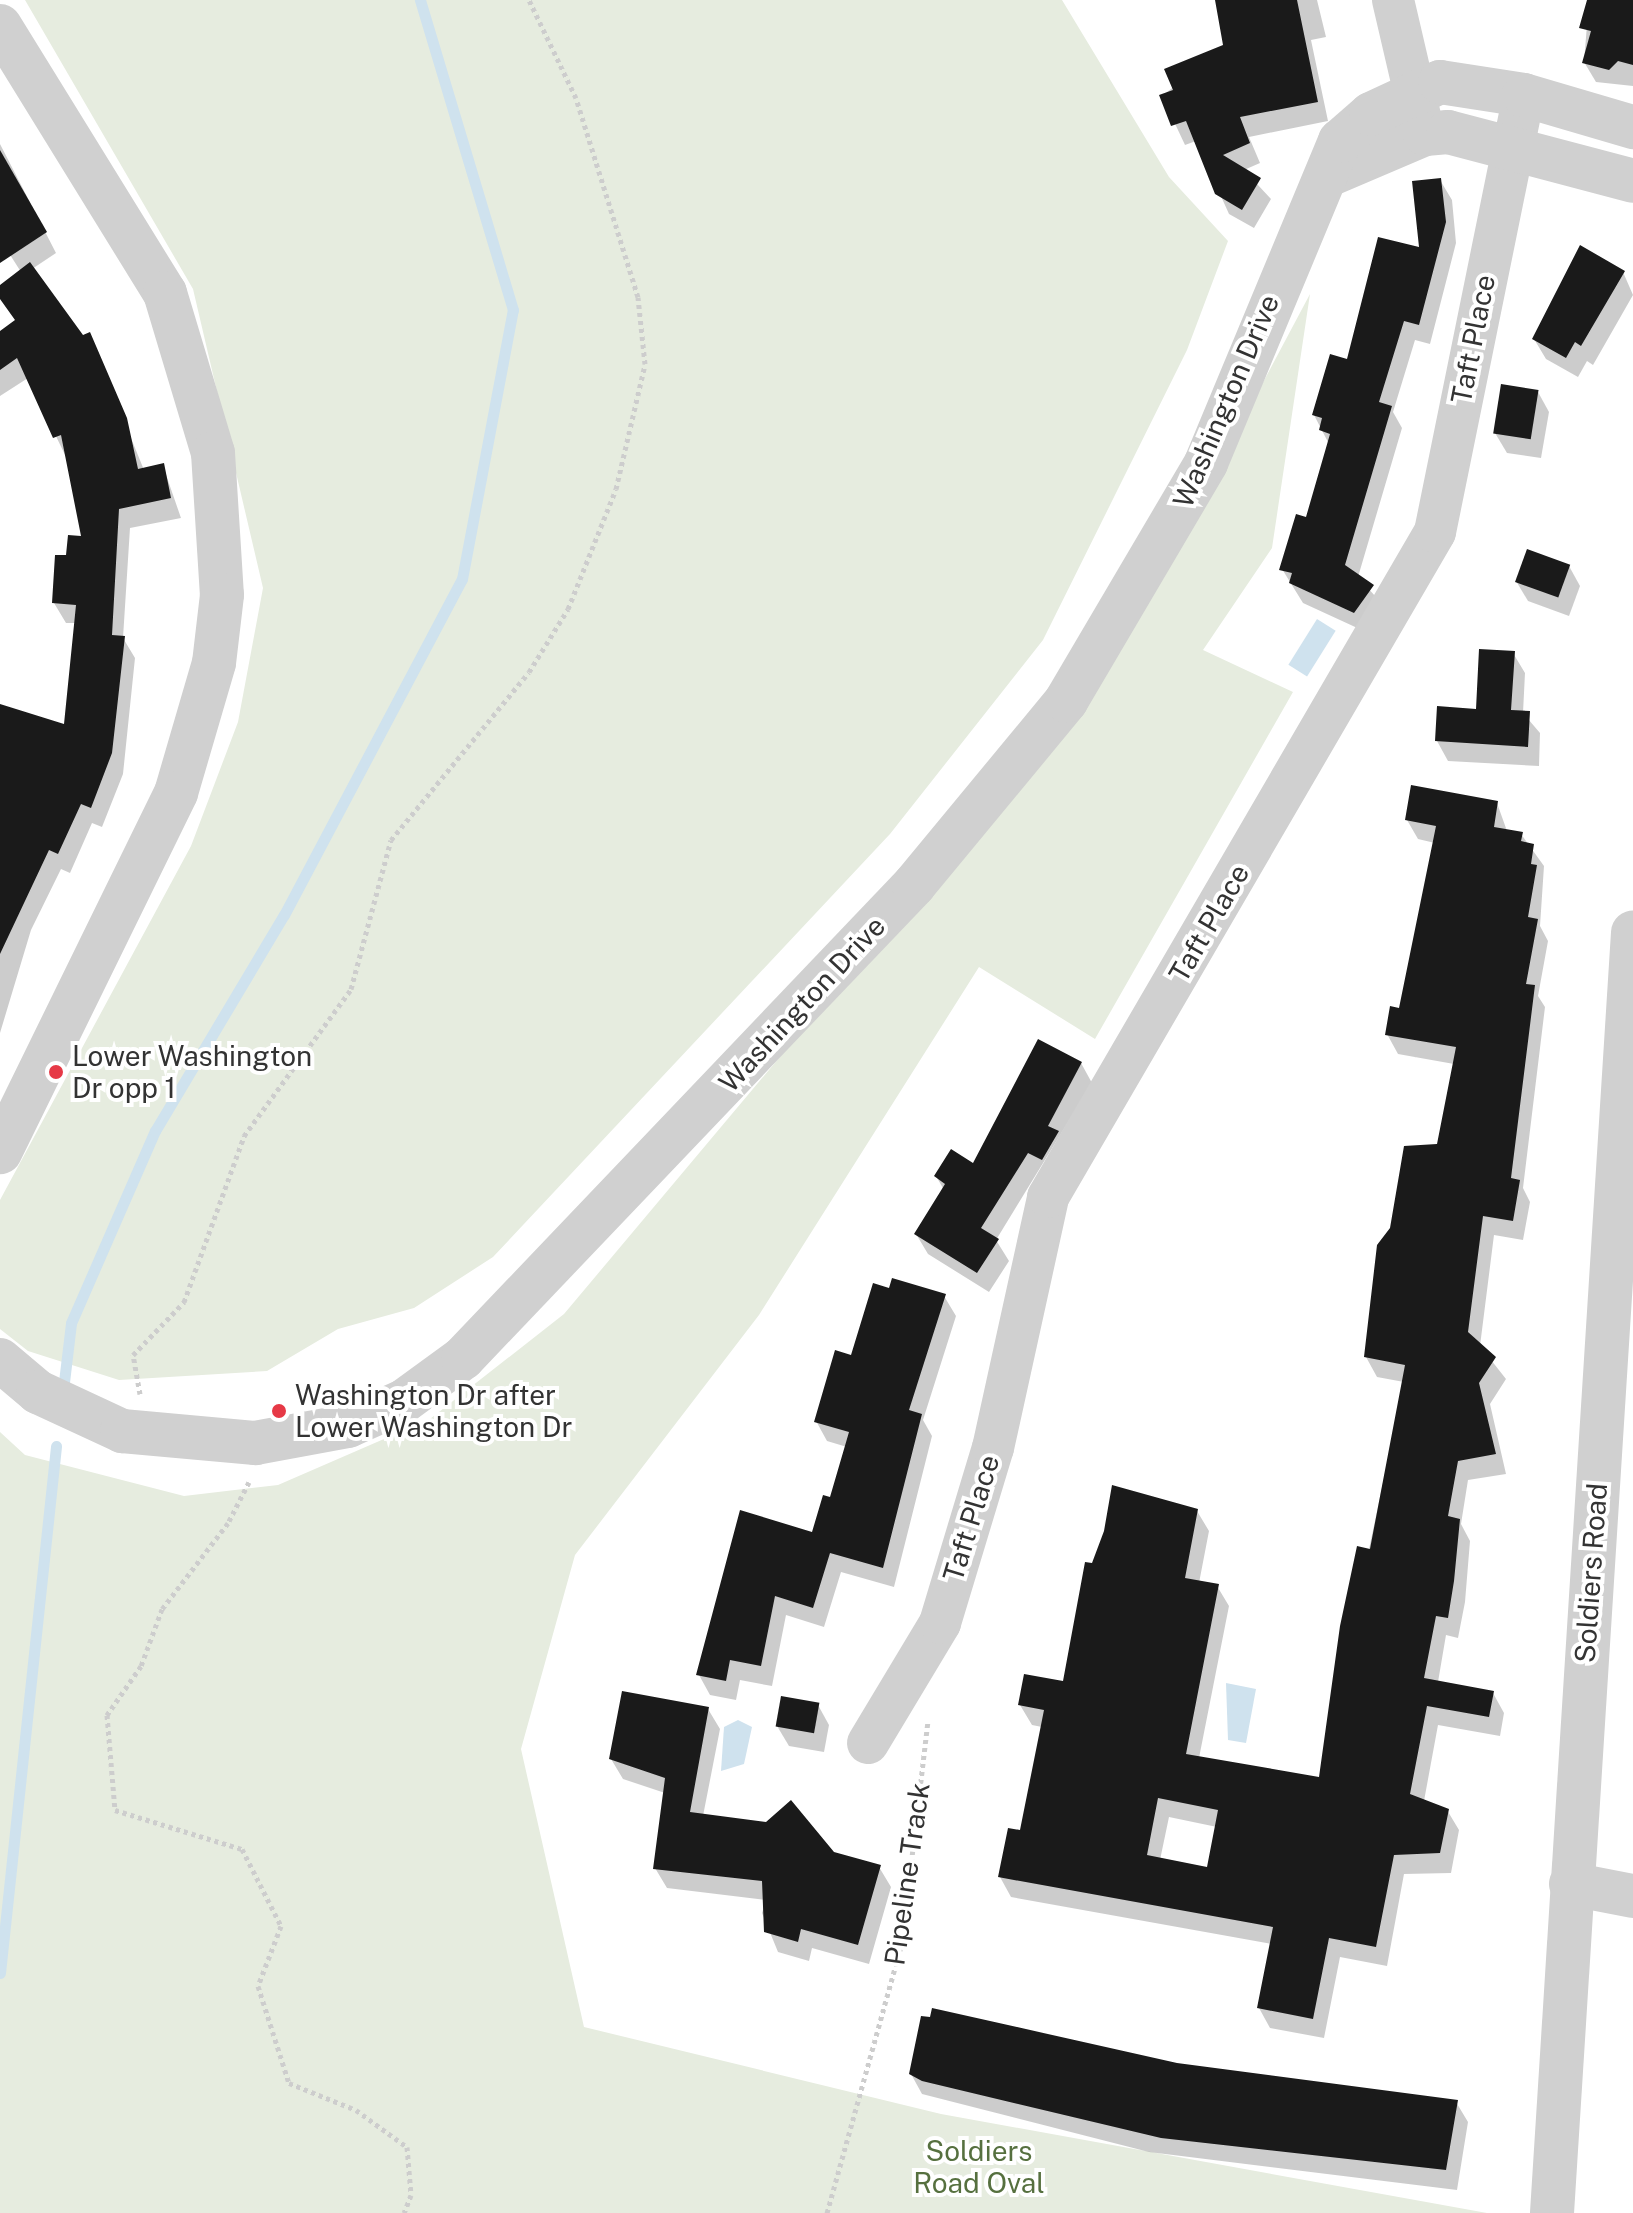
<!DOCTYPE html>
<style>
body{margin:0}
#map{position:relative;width:1633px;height:2213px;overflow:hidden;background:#fff;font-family:"Public Sans",sans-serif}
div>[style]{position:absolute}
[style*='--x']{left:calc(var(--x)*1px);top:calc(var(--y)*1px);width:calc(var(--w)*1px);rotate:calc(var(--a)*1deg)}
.green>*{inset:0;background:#e6ecdf}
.water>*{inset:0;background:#cfe2ee;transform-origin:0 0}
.shadow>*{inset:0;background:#0003}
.stream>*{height:11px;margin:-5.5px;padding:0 5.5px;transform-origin:5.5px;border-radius:5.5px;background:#cfe2ee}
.building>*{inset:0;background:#1a1a1a;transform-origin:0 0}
.path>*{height:5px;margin-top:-2.5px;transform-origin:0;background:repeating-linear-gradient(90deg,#cdcdcd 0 4px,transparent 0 8px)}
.minor>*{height:42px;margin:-21px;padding:0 21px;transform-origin:21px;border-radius:21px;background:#d0d0d0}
.tertiary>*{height:44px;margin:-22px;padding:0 22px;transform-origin:22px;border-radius:22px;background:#d0d0d0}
.dots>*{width:22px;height:22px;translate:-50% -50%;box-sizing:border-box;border:4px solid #fff;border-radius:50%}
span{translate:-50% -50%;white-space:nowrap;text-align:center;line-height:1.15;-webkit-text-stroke:8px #fff;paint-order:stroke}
.street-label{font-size:28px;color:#333}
.poi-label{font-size:28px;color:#333}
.left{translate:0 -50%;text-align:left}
.park-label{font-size:28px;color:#56703f}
</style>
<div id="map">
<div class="green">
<i style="clip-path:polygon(25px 0,1062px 0,1169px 177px,1228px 241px,1187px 350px,1043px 640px,890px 834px,493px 1257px,414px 1308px,338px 1329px,267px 1371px,119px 1380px,28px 1351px,0 1329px,0 1200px,191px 846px,238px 722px,263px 588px,193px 289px)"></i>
<i style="clip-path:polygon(1310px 294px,1272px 548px,1203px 650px,1293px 692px,1095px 1039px,979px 967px,759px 1315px,575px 1555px,521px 1749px,584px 2027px,941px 2114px,1487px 2213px,0 2213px,0 1432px,25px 1455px,184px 1496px,278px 1485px,430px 1419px,564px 1314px,1120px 652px)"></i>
</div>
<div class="water">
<i style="left:1317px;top:619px;width:22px;height:54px;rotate:32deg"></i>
<i style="clip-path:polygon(1226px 1683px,1256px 1689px,1246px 1743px,1228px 1740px)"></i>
<i style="clip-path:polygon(738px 1720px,752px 1727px,744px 1764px,721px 1771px,724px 1727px)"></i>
</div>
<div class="shadow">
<i style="clip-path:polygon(1217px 0,1317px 0,1326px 37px,1311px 40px,1328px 121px,1249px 137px,1260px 163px,1244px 170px,1271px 199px,1254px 228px,1229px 214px,1196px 141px,1185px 145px,1162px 96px,1226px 46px)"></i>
<i style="clip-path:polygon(1589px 0,1633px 0,1633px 86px,1596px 82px,1584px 62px)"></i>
<i style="clip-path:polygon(0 144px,56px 253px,32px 269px,83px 337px,89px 335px,144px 470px,163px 466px,181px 518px,130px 528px,123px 638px,135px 658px,123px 774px,102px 827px,92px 823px,70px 873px,61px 869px,31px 930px,0 1033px,0 705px,66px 727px,76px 623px,66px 623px,54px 603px,68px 557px,83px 538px,66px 457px,28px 378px,0 396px,0 334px,16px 322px,0 287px,21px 272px,0 239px)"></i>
<i style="clip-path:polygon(1440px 180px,1452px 200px,1456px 243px,1430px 344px,1415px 340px,1393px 412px,1402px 428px,1358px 577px,1384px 606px,1366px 632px,1303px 603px,1282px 569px,1307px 519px,1329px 444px,1314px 415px,1421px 249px)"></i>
<i style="clip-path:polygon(1623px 272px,1633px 295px,1593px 365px,1587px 361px,1578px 377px,1546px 359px,1534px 339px)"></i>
<i style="clip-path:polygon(1538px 392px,1549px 412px,1541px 458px,1507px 453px,1495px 433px)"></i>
<i style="clip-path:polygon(1569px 566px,1580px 586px,1569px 616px,1528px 601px,1516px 581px)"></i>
<i style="clip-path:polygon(1513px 653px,1525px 673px,1523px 713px,1540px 733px,1539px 766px,1448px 761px,1437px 741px,1478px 711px)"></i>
<i style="clip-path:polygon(evenodd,1497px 803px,1507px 831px,1521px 834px,1544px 866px,1540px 926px,1548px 941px,1538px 996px,1545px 1007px,1523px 1188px,1530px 1202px,1523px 1240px,1494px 1235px,1480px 1346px,1506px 1379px,1490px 1404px,1506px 1474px,1468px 1480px,1461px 1524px,1470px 1541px,1465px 1602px,1458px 1638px,1446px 1635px,1438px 1682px,1493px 1693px,1504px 1713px,1500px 1736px,1438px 1725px,1424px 1801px,1447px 1810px,1459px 1830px,1451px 1873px,1404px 1874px,1387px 1966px,1340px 1957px,1324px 2038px,1270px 2028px,1259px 2008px,1272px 1944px,1011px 1897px,1000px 1877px,1022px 1833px,1042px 1727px,1032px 1725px,1020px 1705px,1065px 1684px,1093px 1566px,1197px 1511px,1209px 1531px,1199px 1583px,1217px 1586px,1229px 1606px,1199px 1758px,1321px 1779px,1404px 1382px,1377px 1377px,1366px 1357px,1392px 1229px,1439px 1146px,1454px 1064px,1398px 1054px,1387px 1034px,1401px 1010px,1435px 843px,1418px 839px,1407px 820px,1497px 803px,1169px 1817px,1217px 1827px,1209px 1870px,1160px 1860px,1169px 1817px)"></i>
<i style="clip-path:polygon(1081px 1063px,1092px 1083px,996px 1240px,1009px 1261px,989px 1292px,928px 1254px,916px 1234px,944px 1190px,936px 1176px,974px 1166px)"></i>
<i style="clip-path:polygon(890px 1290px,944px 1296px,956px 1316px,923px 1420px,932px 1436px,894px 1587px,841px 1572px,824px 1627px,786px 1615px,772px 1686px,740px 1680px,736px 1700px,710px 1695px,699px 1675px,813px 1535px,831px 1500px,847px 1447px,827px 1441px,816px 1421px)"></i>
<i style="clip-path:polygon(818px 1705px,829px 1725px,824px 1752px,789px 1746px,777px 1726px)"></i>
<i style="clip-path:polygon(708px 1709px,720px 1729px,703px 1816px,879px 1867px,891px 1887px,869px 1964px,812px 1948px,809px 1961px,778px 1952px,762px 1913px,766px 1900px,667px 1888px,655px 1868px,665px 1793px,623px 1779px,611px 1759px)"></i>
<i style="clip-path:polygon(931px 2020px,1177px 2065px,1456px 2102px,1468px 2122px,1457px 2190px,1149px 2152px,922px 2094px,911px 2074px)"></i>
</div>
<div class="stream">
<i style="--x:64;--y:1382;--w:59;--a:-83.2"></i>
<i style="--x:71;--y:1323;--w:210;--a:-66.4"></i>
<i style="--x:155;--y:1131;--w:252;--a:-59.2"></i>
<i style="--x:284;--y:915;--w:380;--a:-62.1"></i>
<i style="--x:462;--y:579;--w:274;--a:-79.3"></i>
<i style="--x:513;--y:310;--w:324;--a:-106.7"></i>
<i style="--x:0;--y:1973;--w:530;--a:-83.93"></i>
</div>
<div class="building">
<i style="clip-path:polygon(1215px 0,1297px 0,1318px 102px,1240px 117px,1250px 143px,1223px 155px,1261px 178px,1242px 210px,1215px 194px,1186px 121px,1171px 126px,1159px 95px,1173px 90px,1164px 69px,1223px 45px)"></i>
<i style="clip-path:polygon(1587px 0,1633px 0,1633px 65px,1618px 61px,1609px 70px,1582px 63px,1591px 31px,1579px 28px)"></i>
<i style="clip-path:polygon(0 150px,47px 232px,0 263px)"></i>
<i style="clip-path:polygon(1441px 178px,1446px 222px,1419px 325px,1404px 321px,1379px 402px,1392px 406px,1345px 565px,1374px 585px,1354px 613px,1289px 583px,1292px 573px,1279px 570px,1296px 514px,1306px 517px,1330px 434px,1319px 430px,1322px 418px,1312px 415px,1330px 354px,1347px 359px,1378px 237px,1419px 247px,1412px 181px)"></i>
<i style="clip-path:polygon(1580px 245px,1625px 271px,1581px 346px,1575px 342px,1566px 358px,1532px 339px)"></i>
<i style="clip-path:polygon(30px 262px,83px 335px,90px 332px,127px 418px,138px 469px,164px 463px,171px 498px,119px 509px,112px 635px,125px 636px,112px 753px,91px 808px,81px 804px,58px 854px,49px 850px,0 954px,0 704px,64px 724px,76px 605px,52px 603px,55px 555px,66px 555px,68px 535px,81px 536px,61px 435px,53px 438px,17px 358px,0 370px,0 331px,15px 320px,0 299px,0 285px)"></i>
<i style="left:1501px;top:384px;width:38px;height:50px;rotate:9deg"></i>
<i style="left:1527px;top:549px;width:46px;height:35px;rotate:20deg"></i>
<i style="clip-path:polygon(1479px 649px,1515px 651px,1511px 710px,1530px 711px,1528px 747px,1435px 741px,1437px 706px,1476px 709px)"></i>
<i style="clip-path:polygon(evenodd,1411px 785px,1498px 801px,1494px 827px,1523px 832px,1521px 841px,1534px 844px,1531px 864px,1537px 865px,1528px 917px,1538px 919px,1526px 984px,1535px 985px,1511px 1178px,1520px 1180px,1513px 1221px,1483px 1216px,1468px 1332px,1496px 1357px,1479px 1383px,1496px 1454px,1458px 1461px,1448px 1516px,1460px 1519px,1454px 1581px,1448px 1618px,1436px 1616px,1424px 1678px,1494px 1691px,1489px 1717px,1427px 1706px,1410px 1794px,1449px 1809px,1440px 1853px,1394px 1855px,1376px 1947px,1329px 1938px,1313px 2019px,1257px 2008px,1273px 1927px,998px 1877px,1008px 1828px,1020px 1830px,1044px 1710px,1018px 1705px,1024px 1674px,1063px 1681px,1085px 1562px,1092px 1563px,1104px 1531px,1112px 1485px,1198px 1509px,1185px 1578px,1219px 1584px,1186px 1754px,1319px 1777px,1340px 1626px,1357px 1546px,1370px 1549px,1405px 1365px,1364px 1357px,1377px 1245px,1390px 1228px,1404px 1146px,1437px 1144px,1456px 1047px,1385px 1035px,1390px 1006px,1399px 1008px,1436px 826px,1405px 820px,1411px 785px,1158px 1798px,1218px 1810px,1207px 1867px,1147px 1855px,1158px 1798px)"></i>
<i style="clip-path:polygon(1038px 1039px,1082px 1062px,1048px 1126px,1059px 1131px,1042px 1160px,1028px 1153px,981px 1228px,999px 1239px,977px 1273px,914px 1234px,945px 1184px,934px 1176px,951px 1149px,973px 1163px)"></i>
<i style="clip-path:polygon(892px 1278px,946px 1294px,909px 1410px,922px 1414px,883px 1568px,830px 1553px,813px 1608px,775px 1596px,761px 1666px,730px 1660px,726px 1681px,696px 1675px,740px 1510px,812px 1532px,823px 1495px,830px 1497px,849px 1432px,814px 1422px,835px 1350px,851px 1355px,873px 1283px,889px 1288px)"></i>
<i style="clip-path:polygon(622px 1691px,709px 1707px,690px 1812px,766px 1822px,791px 1800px,834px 1852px,881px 1865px,858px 1945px,801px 1929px,798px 1942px,764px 1932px,762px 1881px,653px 1869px,665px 1778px,609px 1759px)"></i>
<i style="left:781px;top:1696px;width:39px;height:31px;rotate:10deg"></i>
<i style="clip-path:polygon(932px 2008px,1177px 2063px,1458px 2100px,1446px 2170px,1161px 2138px,922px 2081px,909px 2074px,921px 2016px,930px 2017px)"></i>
</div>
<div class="path">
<i style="--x:140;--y:1394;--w:40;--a:-100"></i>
<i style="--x:133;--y:1355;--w:74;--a:-46.1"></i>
<i style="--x:184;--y:1302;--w:177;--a:-70.1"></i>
<i style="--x:244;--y:1136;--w:182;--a:-53.9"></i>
<i style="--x:351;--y:989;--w:154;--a:-75"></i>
<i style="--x:391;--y:840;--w:217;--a:-50.6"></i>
<i style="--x:529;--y:672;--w:74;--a:-58.2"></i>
<i style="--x:568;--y:609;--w:129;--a:-68.2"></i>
<i style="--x:616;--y:489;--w:128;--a:-76.9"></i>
<i style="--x:645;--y:364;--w:67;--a:-96"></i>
<i style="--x:638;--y:297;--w:208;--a:-107.3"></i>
<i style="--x:576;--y:98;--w:109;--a:-115.6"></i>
<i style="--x:249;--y:1482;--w:46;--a:117.1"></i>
<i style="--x:228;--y:1523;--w:108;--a:127.5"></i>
<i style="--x:162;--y:1609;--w:61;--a:110.2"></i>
<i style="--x:141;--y:1666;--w:60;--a:124.8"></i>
<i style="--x:107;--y:1715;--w:95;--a:85.2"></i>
<i style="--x:115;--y:1810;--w:133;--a:17.1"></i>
<i style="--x:242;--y:1849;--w:86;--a:63.1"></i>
<i style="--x:281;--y:1926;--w:64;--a:111"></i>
<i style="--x:258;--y:1986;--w:102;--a:72.3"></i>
<i style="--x:289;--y:2083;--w:72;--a:21.9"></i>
<i style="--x:356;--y:2110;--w:63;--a:36"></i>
<i style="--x:407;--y:2147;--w:48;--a:85.2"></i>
<i style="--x:411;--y:2195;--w:19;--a:111"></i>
<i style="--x:827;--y:2213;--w:281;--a:-74.5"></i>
<i style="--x:902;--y:1942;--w:222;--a:-83.3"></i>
</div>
<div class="minor">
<i style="--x:1393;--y:0;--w:132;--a:76.9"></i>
<i style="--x:868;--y:1743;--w:140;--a:-59"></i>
<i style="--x:940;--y:1623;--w:183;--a:-73.2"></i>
<i style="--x:993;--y:1448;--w:257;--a:-77.6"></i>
<i style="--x:1048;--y:1197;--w:769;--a:-59.8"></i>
<i style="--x:1435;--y:532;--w:446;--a:-78.5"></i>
</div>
<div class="tertiary">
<i style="--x:0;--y:26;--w:314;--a:58.3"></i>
<i style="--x:165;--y:293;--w:167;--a:73.3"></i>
<i style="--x:213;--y:453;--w:142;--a:86.4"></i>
<i style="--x:222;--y:595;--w:68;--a:96.7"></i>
<i style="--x:214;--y:663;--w:135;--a:106.3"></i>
<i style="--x:176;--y:793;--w:400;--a:116.1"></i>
<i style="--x:1331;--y:174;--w:102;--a:-23.1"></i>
<i style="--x:1425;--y:134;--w:23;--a:-5"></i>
<i style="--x:1448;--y:132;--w:191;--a:14.8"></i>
<i style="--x:0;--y:1360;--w:50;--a:40.1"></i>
<i style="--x:38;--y:1392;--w:93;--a:24.9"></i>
<i style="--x:122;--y:1431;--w:134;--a:5.2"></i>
<i style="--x:255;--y:1443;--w:95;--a:-10.4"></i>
<i style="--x:348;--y:1426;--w:61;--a:-24.1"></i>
<i style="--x:404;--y:1401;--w:73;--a:-36.1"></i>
<i style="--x:463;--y:1358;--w:654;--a:-46.36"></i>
<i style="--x:914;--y:885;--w:239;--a:-50.4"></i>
<i style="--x:1066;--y:701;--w:276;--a:-59.5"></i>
<i style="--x:1206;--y:463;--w:349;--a:-67.4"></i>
<i style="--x:1340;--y:141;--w:41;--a:-41.1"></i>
<i style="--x:1371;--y:114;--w:76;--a:-24.9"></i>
<i style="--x:1440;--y:82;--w:85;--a:8.8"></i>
<i style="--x:1524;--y:95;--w:114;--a:16.4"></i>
<i style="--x:1571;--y:1884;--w:63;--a:11"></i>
<i style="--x:1552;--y:2213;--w:1283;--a:-86.38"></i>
</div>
<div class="dots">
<i style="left:56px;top:1072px;background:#e63946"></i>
<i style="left:279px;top:1411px;background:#e63946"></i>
</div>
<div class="street-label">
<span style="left:1473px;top:339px;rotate:-79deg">Taft Place</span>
<span style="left:1226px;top:401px;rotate:-67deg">Washington Drive</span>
<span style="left:1209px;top:923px;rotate:-60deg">Taft Place</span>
<span style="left:802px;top:1004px;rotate:-47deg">Washington Drive</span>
<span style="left:971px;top:1518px;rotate:-73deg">Taft Place</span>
<span style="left:1591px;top:1573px;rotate:-86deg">Soldiers Road</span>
<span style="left:907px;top:1874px;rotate:-82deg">Pipeline Track</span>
</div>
<div class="poi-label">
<span class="left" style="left:72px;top:1072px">Lower Washington<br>Dr opp 1</span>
<span class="left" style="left:295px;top:1411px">Washington Dr after<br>Lower Washington Dr</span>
</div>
<div class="park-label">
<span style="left:979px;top:2167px">Soldiers<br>Road Oval</span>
</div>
</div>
